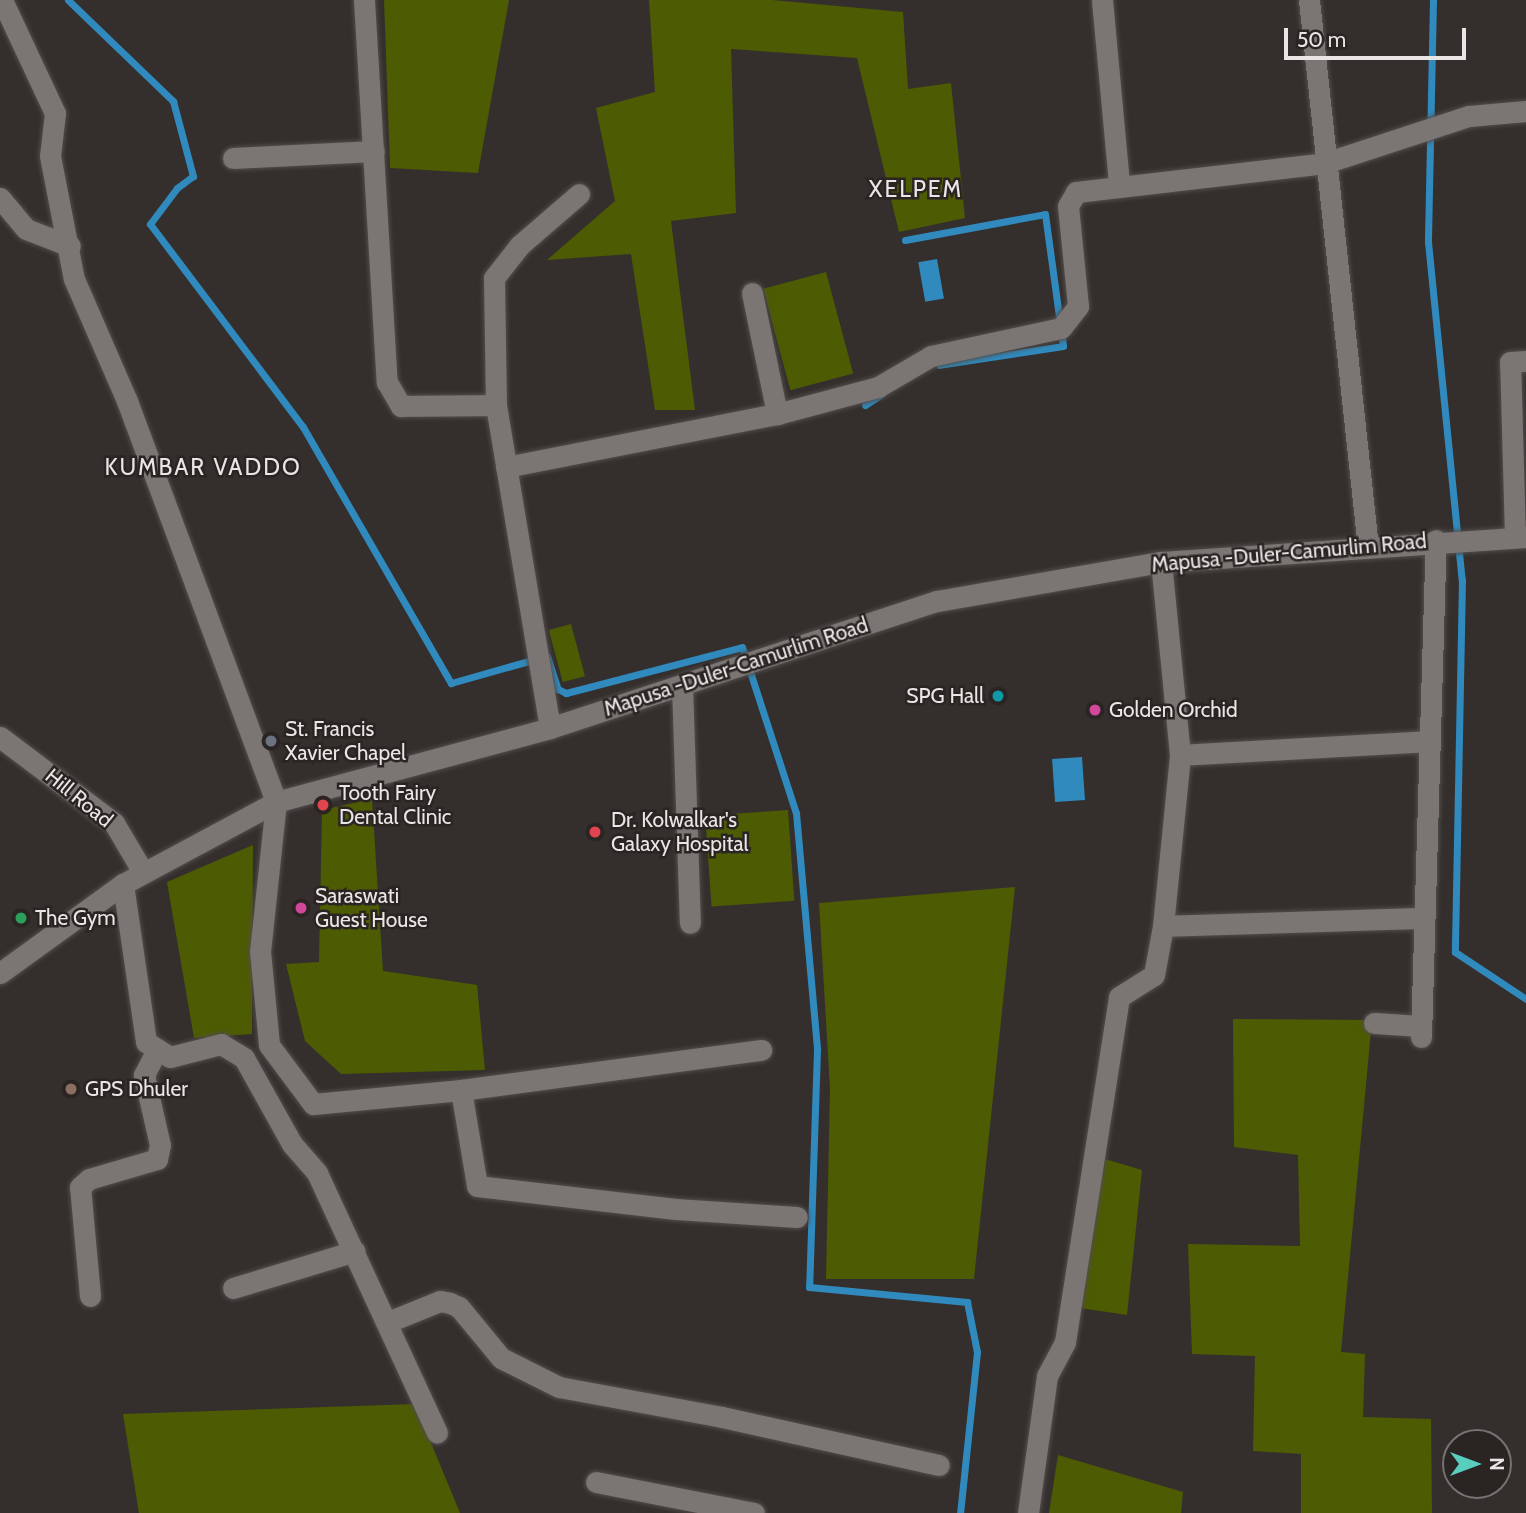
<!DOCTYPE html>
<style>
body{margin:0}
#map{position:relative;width:1526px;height:1513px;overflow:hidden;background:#342f2d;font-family:Cabin,sans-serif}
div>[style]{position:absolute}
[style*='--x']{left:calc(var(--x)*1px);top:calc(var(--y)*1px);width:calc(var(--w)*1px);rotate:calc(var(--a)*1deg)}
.green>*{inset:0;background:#4d5c02;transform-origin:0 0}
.water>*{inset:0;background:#308abe;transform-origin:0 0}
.stream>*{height:7px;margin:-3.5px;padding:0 3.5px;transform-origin:3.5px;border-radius:3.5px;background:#308abe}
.roads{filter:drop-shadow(0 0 2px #524d4b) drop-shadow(0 0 2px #524d4b)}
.street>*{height:21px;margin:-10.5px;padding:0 10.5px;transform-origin:10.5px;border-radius:10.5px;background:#7b7573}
.secondary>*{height:21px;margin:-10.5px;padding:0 10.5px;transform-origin:10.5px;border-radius:10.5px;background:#7b7573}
.dots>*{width:19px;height:19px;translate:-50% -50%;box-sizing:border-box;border:4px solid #2a2523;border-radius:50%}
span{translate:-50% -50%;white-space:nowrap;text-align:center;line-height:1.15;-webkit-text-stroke:5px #2a2523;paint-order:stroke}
.street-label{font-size:21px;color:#eae6e5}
.poi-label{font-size:21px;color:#eae6e5}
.right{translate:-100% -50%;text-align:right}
.left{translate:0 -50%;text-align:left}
.neighbourhood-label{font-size:23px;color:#eae6e5;letter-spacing:2px}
.north{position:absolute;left:1442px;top:1429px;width:70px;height:70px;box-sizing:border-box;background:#2a2523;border:2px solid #777271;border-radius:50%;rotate:90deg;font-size:19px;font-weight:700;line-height:28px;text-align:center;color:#eae6e5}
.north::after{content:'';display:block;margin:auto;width:24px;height:32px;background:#59cebe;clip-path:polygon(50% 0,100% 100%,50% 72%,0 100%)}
.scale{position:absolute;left:1284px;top:28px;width:182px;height:32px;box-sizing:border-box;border:4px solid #eae6e5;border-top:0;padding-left:9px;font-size:21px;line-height:24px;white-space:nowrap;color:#eae6e5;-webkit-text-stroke:5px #2a2523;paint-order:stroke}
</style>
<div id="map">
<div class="green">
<i style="clip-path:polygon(384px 0,509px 0,478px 173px,390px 168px)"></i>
<i style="clip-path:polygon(649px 0,772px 0,903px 12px,908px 89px,951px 83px,965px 218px,899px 232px,857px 58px,731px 49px,736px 213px,671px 221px,695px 410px,655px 410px,631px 254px,547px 260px,615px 201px,596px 108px,655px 92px)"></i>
<i style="left:826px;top:272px;width:105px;height:65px;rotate:75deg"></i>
<i style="left:571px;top:624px;width:54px;height:23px;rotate:75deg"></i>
<i style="clip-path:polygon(372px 799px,383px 971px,477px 985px,485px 1070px,341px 1074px,305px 1041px,286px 964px,319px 962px,322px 810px)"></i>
<i style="left:788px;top:810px;width:91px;height:83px;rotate:86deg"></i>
<i style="clip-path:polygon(253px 845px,252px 1034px,194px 1038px,167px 882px)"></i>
<i style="clip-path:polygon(1015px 887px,974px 1279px,826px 1279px,830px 1089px,819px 903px)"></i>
<i style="clip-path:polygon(1233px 1019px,1372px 1020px,1341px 1352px,1365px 1354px,1363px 1417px,1431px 1419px,1432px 1513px,1301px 1513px,1301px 1454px,1253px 1451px,1255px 1356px,1192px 1354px,1188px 1244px,1300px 1246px,1298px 1155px,1234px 1147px)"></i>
<i style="clip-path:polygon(1105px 1159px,1142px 1170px,1127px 1315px,1080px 1308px)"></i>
<i style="clip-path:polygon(415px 1404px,460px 1513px,139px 1513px,123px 1414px)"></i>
<i style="clip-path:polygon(1058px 1455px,1183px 1492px,1181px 1513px,1049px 1513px)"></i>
</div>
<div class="water">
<i style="left:937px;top:259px;width:40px;height:19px;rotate:80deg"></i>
<i style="left:1082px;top:757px;width:43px;height:30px;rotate:86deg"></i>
</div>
<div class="stream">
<i style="--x:68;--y:0;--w:146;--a:43.9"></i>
<i style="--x:173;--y:101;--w:78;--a:75.1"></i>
<i style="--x:193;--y:176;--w:20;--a:143"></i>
<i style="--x:177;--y:188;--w:45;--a:126.9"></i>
<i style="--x:150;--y:224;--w:254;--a:53"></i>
<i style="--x:303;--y:427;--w:296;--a:60"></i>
<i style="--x:451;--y:683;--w:88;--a:-15.8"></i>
<i style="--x:1433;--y:0;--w:242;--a:91.2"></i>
<i style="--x:1428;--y:242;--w:340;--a:84.3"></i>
<i style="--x:1462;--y:580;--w:372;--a:91.1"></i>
<i style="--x:1455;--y:952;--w:85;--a:33.5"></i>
<i style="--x:905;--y:240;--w:142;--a:-10.5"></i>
<i style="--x:1045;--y:214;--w:133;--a:82.2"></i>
<i style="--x:1063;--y:346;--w:125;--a:171.3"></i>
<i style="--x:865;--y:405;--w:20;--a:-33"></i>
<i style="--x:547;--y:656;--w:35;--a:72"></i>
<i style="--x:558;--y:689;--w:9;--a:27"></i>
<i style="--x:566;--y:693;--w:182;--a:-14.6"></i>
<i style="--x:742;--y:647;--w:175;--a:72"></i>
<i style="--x:796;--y:813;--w:238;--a:84.9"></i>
<i style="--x:817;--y:1050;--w:237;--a:91.9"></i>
<i style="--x:809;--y:1287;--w:159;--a:5.4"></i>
<i style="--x:967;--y:1302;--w:51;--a:78.7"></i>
<i style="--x:977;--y:1352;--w:162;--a:96"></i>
</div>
<div class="roads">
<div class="street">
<i style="--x:2;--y:0;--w:125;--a:64.9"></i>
<i style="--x:55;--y:113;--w:43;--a:96.6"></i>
<i style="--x:50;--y:156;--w:125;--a:79"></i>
<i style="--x:74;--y:279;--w:133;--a:66.5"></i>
<i style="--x:127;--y:401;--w:428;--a:69.6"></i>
<i style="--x:276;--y:802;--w:150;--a:96.1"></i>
<i style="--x:260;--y:951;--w:94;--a:84.5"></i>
<i style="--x:269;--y:1045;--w:74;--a:53.3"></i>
<i style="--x:313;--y:1104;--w:149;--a:-5.4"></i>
<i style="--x:461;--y:1090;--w:303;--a:-7.6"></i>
<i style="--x:364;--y:0;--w:383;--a:86.6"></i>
<i style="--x:387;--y:382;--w:28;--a:60"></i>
<i style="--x:401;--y:406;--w:95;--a:-0.6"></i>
<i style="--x:1102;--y:0;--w:186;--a:84.7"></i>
<i style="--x:1309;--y:0;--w:551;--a:83.85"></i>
<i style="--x:233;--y:158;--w:141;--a:-2.8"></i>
<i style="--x:0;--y:198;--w:40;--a:50"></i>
<i style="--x:26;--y:229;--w:47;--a:21.1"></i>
<i style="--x:752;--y:293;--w:124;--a:78.3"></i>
<i style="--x:506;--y:467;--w:276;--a:-11.1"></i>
<i style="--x:777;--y:414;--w:105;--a:-15"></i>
<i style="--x:878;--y:387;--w:61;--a:-30.3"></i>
<i style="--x:931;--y:356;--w:133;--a:-12.2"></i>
<i style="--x:1061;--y:328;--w:28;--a:-52"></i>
<i style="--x:1078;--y:306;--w:100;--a:-95.7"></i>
<i style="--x:1068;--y:206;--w:16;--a:-60"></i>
<i style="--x:1076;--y:192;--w:251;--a:-6.6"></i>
<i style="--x:1325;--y:163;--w:151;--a:-18.1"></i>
<i style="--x:1469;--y:116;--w:57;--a:-5"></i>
<i style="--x:1515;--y:537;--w:175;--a:-91.6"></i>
<i style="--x:1510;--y:362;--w:16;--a:-4"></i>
<i style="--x:682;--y:685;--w:238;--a:88.1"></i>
<i style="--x:550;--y:728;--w:327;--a:-99.5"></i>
<i style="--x:496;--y:405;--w:127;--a:-90.9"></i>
<i style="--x:494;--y:278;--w:42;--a:-51.8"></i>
<i style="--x:520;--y:245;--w:78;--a:-40.8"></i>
<i style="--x:1180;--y:755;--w:250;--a:-3.2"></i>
<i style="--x:123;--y:884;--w:160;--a:81.7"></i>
<i style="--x:146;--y:1042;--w:28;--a:32"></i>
<i style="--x:170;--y:1057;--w:53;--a:-14.3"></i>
<i style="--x:221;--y:1044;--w:27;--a:31"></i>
<i style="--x:244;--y:1058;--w:98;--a:60.8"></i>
<i style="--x:292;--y:1144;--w:38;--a:49"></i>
<i style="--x:317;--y:1173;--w:286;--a:65.2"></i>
<i style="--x:1163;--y:926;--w:261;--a:-1.8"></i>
<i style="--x:1374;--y:1023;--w:47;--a:3.7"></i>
<i style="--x:1421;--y:1037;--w:497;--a:-88.3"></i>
<i style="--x:461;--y:1090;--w:97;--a:80.5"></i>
<i style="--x:477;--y:1186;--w:200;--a:6.6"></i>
<i style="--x:676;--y:1209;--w:121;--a:3.8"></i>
<i style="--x:233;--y:1288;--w:127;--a:-16.9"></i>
<i style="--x:90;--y:1296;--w:109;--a:-95.2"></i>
<i style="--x:80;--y:1187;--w:12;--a:-42"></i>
<i style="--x:89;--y:1179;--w:71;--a:-16.4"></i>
<i style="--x:157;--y:1159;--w:14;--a:-78"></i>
<i style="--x:160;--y:1145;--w:72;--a:-102.9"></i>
<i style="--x:144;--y:1075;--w:29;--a:-63"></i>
<i style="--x:388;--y:1322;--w:56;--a:-22"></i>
<i style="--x:440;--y:1301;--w:10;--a:11"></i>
<i style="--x:450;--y:1303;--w:10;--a:24"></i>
<i style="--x:459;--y:1307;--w:66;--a:50.5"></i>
<i style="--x:501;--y:1358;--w:65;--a:26.6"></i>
<i style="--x:559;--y:1387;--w:166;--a:10.4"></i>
<i style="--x:722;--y:1417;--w:222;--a:12.5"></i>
<i style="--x:596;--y:1482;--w:161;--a:11.1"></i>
<i style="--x:1028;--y:1513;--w:138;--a:-82.1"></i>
<i style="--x:1047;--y:1376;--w:38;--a:-62"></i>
<i style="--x:1065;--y:1342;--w:349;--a:-81.1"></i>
<i style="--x:1119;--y:997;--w:41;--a:-32.2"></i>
<i style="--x:1154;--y:975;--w:50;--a:-79.6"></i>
<i style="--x:1163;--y:926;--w:172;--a:-84.3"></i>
<i style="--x:1180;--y:755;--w:194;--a:-95.6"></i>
</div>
<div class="secondary">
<i style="--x:0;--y:737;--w:143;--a:37"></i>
<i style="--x:114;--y:823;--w:57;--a:59.4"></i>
<i style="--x:0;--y:973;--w:152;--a:-35.9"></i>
<i style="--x:123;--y:884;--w:174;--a:-28.2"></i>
<i style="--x:276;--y:802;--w:284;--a:-15.1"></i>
<i style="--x:550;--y:728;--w:407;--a:-18.2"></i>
<i style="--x:937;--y:601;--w:227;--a:-9.9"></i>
<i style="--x:1161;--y:562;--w:366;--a:-3.9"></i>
</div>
</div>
<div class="dots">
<i style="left:998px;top:696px;background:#0f9aa8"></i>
<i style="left:1095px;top:710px;background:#d1479c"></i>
<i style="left:271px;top:741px;background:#6b7280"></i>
<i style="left:323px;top:805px;background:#e0444e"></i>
<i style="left:595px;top:832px;background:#e0444e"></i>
<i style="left:301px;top:908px;background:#d1479c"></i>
<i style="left:21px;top:918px;background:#2e9e5b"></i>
<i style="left:71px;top:1089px;background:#8d6e63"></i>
</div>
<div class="street-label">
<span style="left:1289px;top:553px;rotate:-5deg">Mapusa -Duler-Camurlim Road</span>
<span style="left:736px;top:667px;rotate:-18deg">Mapusa -Duler-Camurlim Road</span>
<span style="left:79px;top:798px;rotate:39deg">Hill Road</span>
</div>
<div class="poi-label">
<span class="right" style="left:984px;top:696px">SPG Hall</span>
<span class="left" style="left:1109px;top:710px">Golden Orchid</span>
<span class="left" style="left:285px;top:741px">St. Francis<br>Xavier Chapel</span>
<span class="left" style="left:339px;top:805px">Tooth Fairy<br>Dental Clinic</span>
<span class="left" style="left:611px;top:832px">Dr. Kolwalkar's<br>Galaxy Hospital</span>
<span class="left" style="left:315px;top:908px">Saraswati<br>Guest House</span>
<span class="left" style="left:35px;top:918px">The Gym</span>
<span class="left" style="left:85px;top:1089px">GPS Dhuler</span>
</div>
<div class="neighbourhood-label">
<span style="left:916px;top:189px">XELPEM</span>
<span style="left:203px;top:467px">KUMBAR VADDO</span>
</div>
<div class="north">N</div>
<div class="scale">50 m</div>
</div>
